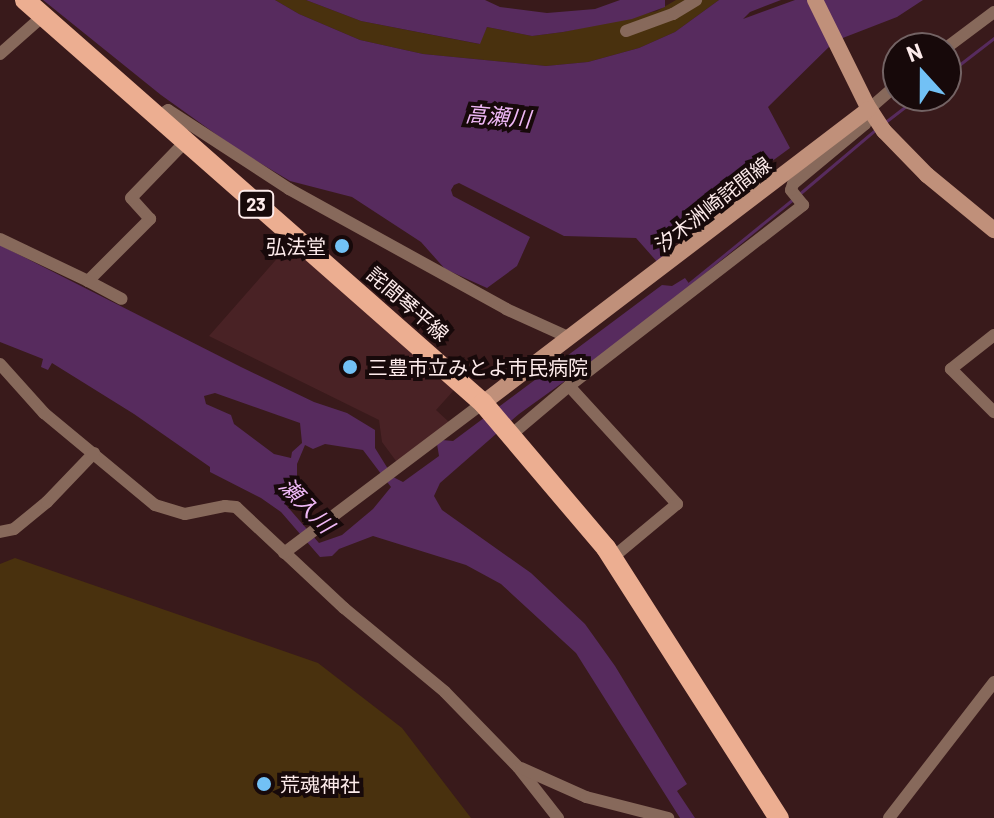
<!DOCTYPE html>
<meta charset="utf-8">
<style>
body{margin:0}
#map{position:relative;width:994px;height:818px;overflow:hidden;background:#391a1b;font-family:Barlow,"Noto Sans JP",sans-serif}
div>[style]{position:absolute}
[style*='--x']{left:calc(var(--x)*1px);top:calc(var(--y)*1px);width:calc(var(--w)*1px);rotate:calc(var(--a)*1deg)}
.built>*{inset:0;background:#492225}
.green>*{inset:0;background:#49310e}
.water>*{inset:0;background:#572b5e}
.stream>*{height:3px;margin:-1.5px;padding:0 1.5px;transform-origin:1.5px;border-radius:1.5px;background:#572b5e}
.street>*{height:12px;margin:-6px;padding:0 6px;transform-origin:6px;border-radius:6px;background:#87695b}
.secondary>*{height:16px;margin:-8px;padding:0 8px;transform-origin:8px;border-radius:8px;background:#c0907a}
.primary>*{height:20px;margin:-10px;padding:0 10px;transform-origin:10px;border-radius:10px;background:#ecae91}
.dots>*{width:22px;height:22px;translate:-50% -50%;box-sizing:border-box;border:4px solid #17090a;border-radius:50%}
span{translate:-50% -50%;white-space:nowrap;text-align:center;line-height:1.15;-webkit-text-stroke:8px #17090a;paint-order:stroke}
.shield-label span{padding:2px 6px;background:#17090a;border:2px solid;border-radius:6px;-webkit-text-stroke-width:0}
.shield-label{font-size:18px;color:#fdebeb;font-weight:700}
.street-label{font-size:20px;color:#fdebeb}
.poi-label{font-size:20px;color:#fdebeb}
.right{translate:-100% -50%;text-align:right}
.left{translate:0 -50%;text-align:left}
.water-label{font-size:22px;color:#efb8f6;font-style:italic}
.north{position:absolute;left:882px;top:32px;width:80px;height:80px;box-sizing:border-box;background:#17090a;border:2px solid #736364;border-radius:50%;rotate:339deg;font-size:22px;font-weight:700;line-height:32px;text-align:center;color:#fdebeb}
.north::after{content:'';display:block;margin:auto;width:28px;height:36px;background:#72c1f5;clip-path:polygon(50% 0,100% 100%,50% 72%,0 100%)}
</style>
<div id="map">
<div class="built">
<i style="clip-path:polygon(289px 245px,454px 390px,436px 410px,449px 422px,399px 465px,382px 442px,379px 420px,209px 336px)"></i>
</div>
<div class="green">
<i style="clip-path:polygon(275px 0,306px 0,361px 21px,479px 44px,487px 27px,532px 36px,563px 32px,657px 11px,676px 0,719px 0,675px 32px,639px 48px,588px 62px,546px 66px,423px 54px,360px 40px,299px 14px)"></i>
<i style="clip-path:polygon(15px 558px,318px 663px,402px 728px,471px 818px,0 818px,0 564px)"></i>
</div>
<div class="water">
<i style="clip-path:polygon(43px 0,275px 0,299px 14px,360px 40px,423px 54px,546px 66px,588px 62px,639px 48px,675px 32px,719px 0,781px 0,750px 12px,743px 19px,795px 0,923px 0,897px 17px,835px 41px,768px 107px,790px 148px,660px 243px,670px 256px,659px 264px,636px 238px,564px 236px,459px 183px,454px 185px,451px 190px,453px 196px,530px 237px,517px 266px,487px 288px,445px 269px,421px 242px,352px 197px,290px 181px,238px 150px,161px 95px)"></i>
<i style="clip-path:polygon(306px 0,485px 0,500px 7px,547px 13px,595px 9px,620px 0,665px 0,665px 7px,632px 19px,563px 32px,532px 36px,487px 27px,480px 44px,361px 21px)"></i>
<i style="clip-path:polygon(evenodd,0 245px,241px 367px,314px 402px,347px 413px,375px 430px,375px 448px,393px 477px,403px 482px,439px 456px,437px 444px,442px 440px,453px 441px,662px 285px,672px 286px,685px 278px,693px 289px,519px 414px,440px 483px,434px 496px,442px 510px,531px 573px,585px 624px,615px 666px,687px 784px,677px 791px,695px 818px,680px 818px,576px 653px,501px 584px,466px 565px,373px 536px,339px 549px,332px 556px,320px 557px,281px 512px,261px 498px,210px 472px,210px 467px,134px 414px,52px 363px,48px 370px,41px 367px,43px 359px,0 342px,0 245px,215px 393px,300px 423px,302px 443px,292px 452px,291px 458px,274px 454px,234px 424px,231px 415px,206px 404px,204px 396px,215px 393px,0 245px,325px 444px,363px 450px,391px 487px,373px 509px,342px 535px,319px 543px,286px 505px,284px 494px,297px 480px,297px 464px,305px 445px,313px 449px,325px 444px)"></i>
</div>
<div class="stream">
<i style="--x:946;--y:75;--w:61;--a:-37.6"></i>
<i style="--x:884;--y:123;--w:44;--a:-37.6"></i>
<i style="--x:798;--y:195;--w:101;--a:-40.2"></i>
<i style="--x:686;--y:286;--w:136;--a:-39.1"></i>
</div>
<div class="street">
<i style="--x:626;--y:31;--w:50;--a:-19.9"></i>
<i style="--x:673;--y:14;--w:27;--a:-31"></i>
<i style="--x:946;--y:48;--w:60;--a:-36.9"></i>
<i style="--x:0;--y:54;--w:57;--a:-41.5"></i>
<i style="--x:157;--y:117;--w:13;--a:-32"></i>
<i style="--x:168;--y:110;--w:145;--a:33.1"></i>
<i style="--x:289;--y:189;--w:248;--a:28.9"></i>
<i style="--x:506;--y:309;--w:68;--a:24.3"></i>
<i style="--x:0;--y:239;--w:98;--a:25.5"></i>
<i style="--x:88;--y:281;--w:88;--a:-45"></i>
<i style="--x:150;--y:219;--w:28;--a:-132"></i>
<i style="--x:131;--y:198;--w:78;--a:-46"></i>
<i style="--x:88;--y:281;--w:38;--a:28"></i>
<i style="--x:994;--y:335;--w:55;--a:141.7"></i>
<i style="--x:951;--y:369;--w:61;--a:45"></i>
<i style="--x:0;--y:364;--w:66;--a:48.1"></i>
<i style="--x:44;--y:413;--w:144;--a:39.7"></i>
<i style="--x:155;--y:505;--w:31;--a:17"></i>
<i style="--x:185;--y:514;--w:41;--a:-11.3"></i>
<i style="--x:225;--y:506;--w:11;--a:5"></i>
<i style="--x:236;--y:507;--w:148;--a:43.1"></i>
<i style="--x:344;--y:608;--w:131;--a:39.7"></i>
<i style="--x:445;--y:692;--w:105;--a:45.8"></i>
<i style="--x:518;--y:767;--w:65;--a:51.9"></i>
<i style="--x:569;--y:386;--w:296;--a:-37.7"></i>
<i style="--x:803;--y:205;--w:19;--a:-129"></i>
<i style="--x:791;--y:190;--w:6;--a:-72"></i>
<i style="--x:793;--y:184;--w:94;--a:-39.8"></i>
<i style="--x:865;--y:124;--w:16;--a:-75"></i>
<i style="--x:869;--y:109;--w:38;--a:-41"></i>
<i style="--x:511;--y:435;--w:76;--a:-40.2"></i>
<i style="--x:569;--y:386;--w:160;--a:47.5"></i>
<i style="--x:677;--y:504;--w:85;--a:140.3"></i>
<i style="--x:0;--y:532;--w:14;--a:-12"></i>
<i style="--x:14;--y:529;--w:43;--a:-39.3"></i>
<i style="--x:47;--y:502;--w:68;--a:-46.2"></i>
<i style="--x:284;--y:553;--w:249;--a:-37"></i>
<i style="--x:521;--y:768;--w:71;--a:24"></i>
<i style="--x:586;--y:797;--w:85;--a:14.4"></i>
<i style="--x:889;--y:818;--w:172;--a:-52.3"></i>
</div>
<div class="secondary">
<i style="--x:815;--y:0;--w:117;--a:63.7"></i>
<i style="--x:867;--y:105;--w:31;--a:57"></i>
<i style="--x:884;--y:131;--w:62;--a:45.7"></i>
<i style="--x:927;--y:175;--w:87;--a:39.4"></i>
<i style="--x:483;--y:403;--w:485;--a:-37.3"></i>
</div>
<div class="primary">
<i style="--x:25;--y:0;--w:610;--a:41.34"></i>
<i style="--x:483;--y:403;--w:190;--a:49.7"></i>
<i style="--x:606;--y:548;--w:321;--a:57.4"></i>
</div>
<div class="dots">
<i style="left:342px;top:246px;background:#72c1f5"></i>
<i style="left:350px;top:367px;background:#72c1f5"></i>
<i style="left:264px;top:784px;background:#72c1f5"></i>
</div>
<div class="shield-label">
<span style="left:256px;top:204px">23</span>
</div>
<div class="street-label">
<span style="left:713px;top:204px;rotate:-38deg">汐木洲崎詫間線</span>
<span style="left:408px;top:304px;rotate:41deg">詫間琴平線</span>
</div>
<div class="poi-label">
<span class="right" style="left:326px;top:246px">弘法堂</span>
<span class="left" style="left:368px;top:367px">三豊市立みとよ市民病院</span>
<span class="left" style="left:280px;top:784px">荒魂神社</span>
</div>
<div class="water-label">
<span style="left:498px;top:116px;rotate:5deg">高瀬川</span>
<span style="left:307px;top:505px;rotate:46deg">瀬入川</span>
</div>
<div class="north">N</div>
</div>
